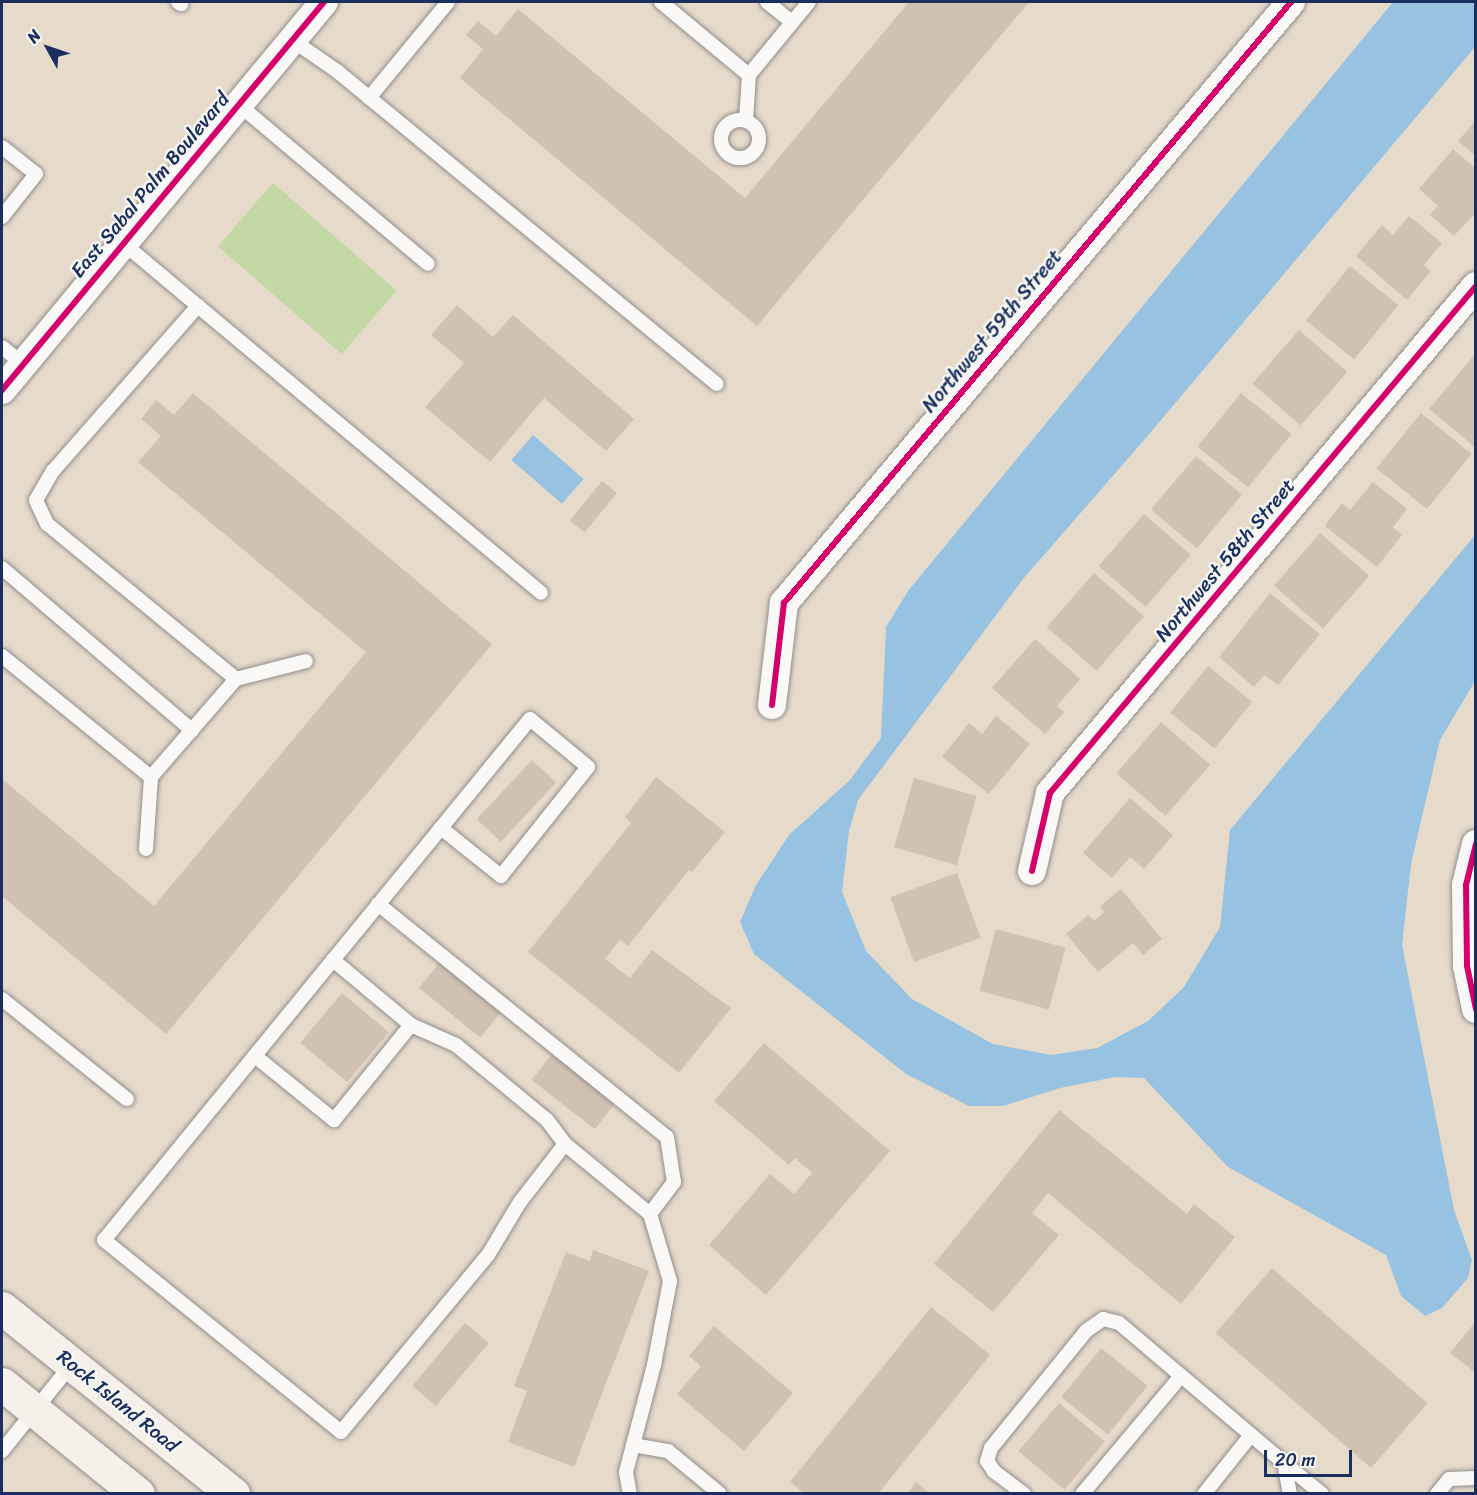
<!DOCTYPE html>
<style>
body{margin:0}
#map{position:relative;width:1477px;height:1495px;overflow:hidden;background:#e6daca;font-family:Sriracha,sans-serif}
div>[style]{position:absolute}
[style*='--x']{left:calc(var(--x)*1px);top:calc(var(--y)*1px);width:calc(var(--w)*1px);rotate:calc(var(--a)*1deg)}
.green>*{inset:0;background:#c3d8a4;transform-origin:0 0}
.water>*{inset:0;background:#98c2e1;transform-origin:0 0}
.building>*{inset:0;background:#d1c1b2;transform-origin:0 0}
.roads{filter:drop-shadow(0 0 2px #918e8e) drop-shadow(0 0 2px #918e8e)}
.service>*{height:14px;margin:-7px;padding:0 7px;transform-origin:7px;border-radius:7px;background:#fbf9f7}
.service>.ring{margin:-7px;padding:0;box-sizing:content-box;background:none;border:14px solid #fbf9f7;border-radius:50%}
.minor>*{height:28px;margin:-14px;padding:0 14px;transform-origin:14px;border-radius:14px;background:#fbf9f7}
.secondary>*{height:33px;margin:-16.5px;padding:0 16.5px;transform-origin:16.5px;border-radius:16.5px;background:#f5f0e9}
.cycleway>*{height:6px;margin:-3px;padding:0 3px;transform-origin:3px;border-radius:3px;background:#d6006c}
span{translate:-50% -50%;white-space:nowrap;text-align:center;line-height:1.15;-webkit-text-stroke:5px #f6f6f2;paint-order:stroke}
.street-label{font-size:20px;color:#1b2f5e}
.frame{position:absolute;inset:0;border:3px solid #1b2f5e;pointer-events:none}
.north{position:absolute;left:18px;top:18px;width:60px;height:60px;-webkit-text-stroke:4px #f6f6f2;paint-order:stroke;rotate:310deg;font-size:16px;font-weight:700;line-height:24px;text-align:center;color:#1b2f5e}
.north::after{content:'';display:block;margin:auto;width:21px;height:27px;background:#1b2f5e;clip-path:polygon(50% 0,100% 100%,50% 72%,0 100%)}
.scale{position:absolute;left:1264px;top:1450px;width:88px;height:27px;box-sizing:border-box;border:3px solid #1b2f5e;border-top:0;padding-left:8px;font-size:18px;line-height:21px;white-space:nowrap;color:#1b2f5e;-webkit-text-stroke:4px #f6f6f2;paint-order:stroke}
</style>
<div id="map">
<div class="green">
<i style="left:273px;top:183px;width:164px;height:84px;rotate:41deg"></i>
</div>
<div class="water">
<i style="clip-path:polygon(1393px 2px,1475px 2px,1475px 47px,1145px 439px,1023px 579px,858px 800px,849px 831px,842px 892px,866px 951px,912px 999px,993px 1044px,1051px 1055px,1097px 1048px,1148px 1021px,1184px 987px,1220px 927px,1230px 830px,1475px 535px,1475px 681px,1440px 740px,1411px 864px,1402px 945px,1454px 1210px,1472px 1260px,1468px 1278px,1442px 1308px,1425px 1316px,1401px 1296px,1386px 1255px,1228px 1167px,1144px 1078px,1115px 1077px,1060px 1088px,1003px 1106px,969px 1106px,906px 1074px,754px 954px,740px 922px,756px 885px,789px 835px,850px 780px,881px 738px,886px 627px,908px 591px)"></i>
<i style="left:533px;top:435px;width:67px;height:33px;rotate:41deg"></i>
</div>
<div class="building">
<i style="clip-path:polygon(909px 2px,1029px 2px,757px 326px,460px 78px,483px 49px,466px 35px,478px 21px,496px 36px,518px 9px,745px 198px)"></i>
<i style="clip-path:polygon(1476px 120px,1476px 156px,1458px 141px)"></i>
<i style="clip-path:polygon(1453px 149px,1476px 169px,1476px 212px,1454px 236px,1430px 215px,1438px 206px,1419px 189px)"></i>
<i style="clip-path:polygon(1409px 216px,1442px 243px,1424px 265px,1431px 271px,1407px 300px,1356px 256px,1382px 225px,1393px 235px)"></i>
<i style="left:1350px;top:266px;width:62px;height:70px;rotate:39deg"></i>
<i style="clip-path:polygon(457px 305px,493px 337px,513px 315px,634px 419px,606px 451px,544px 398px,490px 462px,425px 407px,464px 363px,431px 335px)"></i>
<i style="left:1299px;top:330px;width:64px;height:71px;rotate:41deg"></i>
<i style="clip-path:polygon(1476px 353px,1476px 448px,1429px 409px)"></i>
<i style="clip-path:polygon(193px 393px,492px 644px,166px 1034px,2px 896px,2px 779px,154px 906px,366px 652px,138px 462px,161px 436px,141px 419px,156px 400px,174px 415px)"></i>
<i style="left:1241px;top:393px;width:65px;height:69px;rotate:39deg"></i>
<i style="left:1421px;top:413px;width:65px;height:71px;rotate:39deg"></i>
<i style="left:1196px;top:456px;width:60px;height:70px;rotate:40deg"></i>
<i style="left:602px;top:481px;width:19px;height:51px;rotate:39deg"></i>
<i style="clip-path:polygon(1373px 482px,1407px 509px,1393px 527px,1402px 535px,1377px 567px,1325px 526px,1342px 503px,1350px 510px)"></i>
<i style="left:1144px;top:514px;width:62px;height:69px;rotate:41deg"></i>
<i style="left:1320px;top:533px;width:65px;height:70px;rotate:41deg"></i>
<i style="left:1094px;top:573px;width:66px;height:72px;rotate:41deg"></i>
<i style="clip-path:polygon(1270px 593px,1320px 634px,1278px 685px,1264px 675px,1254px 687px,1219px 657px)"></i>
<i style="clip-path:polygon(1035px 639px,1080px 679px,1057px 706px,1064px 712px,1045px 734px,992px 688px)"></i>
<i style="left:1208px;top:666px;width:57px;height:60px;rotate:39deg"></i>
<i style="clip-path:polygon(996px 716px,1030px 744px,989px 794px,942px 757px,969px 723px,982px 734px)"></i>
<i style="left:1161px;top:722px;width:65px;height:68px;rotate:41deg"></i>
<i style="left:532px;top:760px;width:33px;height:81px;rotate:43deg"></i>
<i style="clip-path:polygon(656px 777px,725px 832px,692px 872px,689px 870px,628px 946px,620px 940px,605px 959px,630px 978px,652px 950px,731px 1008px,679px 1073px,528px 952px,631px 823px,625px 817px)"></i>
<i style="left:914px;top:778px;width:65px;height:72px;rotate:16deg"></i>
<i style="clip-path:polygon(1130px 798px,1173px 835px,1144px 869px,1130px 857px,1112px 878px,1083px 853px)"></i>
<i style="left:957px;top:873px;width:69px;height:71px;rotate:70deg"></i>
<i style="clip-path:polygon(1121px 889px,1162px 939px,1143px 955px,1133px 943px,1098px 972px,1066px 934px,1088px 915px,1094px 921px,1104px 912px,1100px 906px)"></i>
<i style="left:996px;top:929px;width:72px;height:64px;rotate:15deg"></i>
<i style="left:439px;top:963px;width:79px;height:32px;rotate:39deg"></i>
<i style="left:342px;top:993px;width:61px;height:65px;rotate:40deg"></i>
<i style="clip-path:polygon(764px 1043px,890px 1151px,766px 1295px,709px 1245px,770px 1174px,794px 1194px,812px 1173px,795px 1158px,789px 1165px,714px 1101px)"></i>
<i style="left:552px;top:1054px;width:80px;height:33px;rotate:38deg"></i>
<i style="clip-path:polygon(1059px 1110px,1187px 1214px,1194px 1204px,1235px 1237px,1181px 1304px,1048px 1193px,1032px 1213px,1059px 1235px,993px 1312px,934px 1264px)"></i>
<i style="clip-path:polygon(593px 1250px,649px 1271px,574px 1467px,508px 1442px,527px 1391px,514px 1386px,566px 1252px,590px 1261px)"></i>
<i style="left:1272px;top:1268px;width:206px;height:86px;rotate:41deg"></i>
<i style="clip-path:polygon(931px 1307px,990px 1355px,878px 1494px,805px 1494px,790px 1482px)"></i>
<i style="clip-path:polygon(1476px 1321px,1476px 1373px,1450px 1353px)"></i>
<i style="left:465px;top:1323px;width:31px;height:82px;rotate:40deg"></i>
<i style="clip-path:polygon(714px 1326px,793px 1393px,744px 1451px,677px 1394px,701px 1366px,689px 1356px)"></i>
<i style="left:1101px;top:1348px;width:60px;height:63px;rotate:39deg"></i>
<i style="left:1059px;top:1403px;width:60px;height:63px;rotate:40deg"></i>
<i style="clip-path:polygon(916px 1482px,930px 1494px,907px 1494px)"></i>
</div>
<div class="roads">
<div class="service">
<i style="--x:178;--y:2;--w:4;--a:34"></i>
<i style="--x:661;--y:2;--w:114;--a:39.7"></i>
<i style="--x:749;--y:75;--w:94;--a:-50.6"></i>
<i style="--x:767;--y:2;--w:32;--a:39"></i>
<i style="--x:292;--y:40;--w:55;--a:34.6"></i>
<i style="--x:337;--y:71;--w:492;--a:39.5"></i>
<i style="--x:369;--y:98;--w:124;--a:-50.5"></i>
<i style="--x:238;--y:104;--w:248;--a:40.1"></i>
<i class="ring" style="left:721px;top:120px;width:24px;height:24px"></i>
<i style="--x:746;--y:120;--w:45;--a:-86.2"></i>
<i style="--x:2;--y:147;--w:43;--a:38.5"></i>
<i style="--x:36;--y:174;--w:55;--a:128.3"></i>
<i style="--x:198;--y:306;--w:447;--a:39.9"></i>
<i style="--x:2;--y:347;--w:27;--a:39"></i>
<i style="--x:2;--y:568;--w:250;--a:40.5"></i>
<i style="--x:2;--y:656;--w:192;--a:39.1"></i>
<i style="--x:151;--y:777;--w:130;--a:-49.1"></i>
<i style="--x:236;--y:679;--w:244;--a:-140.6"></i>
<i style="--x:47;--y:524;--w:26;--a:-115"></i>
<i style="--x:36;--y:500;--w:34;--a:-60"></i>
<i style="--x:53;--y:471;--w:220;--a:-48.7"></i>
<i style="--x:198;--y:306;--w:98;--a:-140"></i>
<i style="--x:236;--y:679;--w:72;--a:-14.4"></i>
<i style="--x:441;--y:828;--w:77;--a:38.7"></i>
<i style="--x:501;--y:876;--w:139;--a:-51.4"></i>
<i style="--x:588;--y:767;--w:75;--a:-140.4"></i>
<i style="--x:530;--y:719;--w:673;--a:129.27"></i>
<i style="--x:104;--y:1240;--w:305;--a:39"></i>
<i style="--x:341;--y:1432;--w:230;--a:-50.3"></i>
<i style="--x:488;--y:1255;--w:62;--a:-58.9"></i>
<i style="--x:520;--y:1202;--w:73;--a:-52.2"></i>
<i style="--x:565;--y:1144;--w:110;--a:39.5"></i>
<i style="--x:650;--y:1214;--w:70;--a:73.4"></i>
<i style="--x:670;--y:1281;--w:86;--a:100.8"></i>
<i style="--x:654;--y:1365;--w:111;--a:104.7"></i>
<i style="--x:626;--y:1472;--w:22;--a:80"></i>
<i style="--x:146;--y:849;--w:72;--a:-86"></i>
<i style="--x:378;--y:904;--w:371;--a:38.9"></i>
<i style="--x:667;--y:1137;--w:46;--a:81.2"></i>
<i style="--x:674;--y:1182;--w:40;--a:127"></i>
<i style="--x:2;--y:999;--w:160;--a:38.7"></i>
<i style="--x:411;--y:1025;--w:49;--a:24"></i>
<i style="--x:456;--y:1045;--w:118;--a:39.5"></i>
<i style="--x:547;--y:1120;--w:30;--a:53"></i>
<i style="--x:255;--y:1056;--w:102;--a:39"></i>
<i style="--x:334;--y:1120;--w:122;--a:-51"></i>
<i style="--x:411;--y:1025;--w:102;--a:-140.2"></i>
<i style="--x:633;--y:1445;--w:36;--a:10"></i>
<i style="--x:668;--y:1451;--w:67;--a:39.6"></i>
<i style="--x:2;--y:1451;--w:112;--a:-51.2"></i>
<i style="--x:1284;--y:1463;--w:49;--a:39.2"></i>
<i style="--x:1024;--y:1494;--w:38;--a:-143"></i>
<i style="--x:994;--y:1471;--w:12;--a:-125"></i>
<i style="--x:987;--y:1461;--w:14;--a:-73"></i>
<i style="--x:991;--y:1448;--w:151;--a:-50.9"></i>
<i style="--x:1086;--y:1331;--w:21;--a:-35"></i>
<i style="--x:1103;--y:1319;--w:16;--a:14"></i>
<i style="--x:1119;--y:1323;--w:216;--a:40.3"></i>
<i style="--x:1284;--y:1463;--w:32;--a:79"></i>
<i style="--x:1082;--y:1494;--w:154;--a:-50"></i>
<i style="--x:1204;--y:1494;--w:75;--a:-51.5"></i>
<i style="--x:1437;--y:1494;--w:19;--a:-51"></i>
<i style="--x:1449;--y:1479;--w:27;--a:-2"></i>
</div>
<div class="minor">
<i style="--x:2;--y:390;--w:504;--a:-50.31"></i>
<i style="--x:772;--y:705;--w:103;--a:-83.3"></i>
<i style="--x:784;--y:603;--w:786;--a:-49.85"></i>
<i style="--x:1476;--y:844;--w:42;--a:103.7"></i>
<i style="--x:1466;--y:885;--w:81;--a:89.3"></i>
<i style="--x:1467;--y:966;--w:44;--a:78.2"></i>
<i style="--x:1032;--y:871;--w:80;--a:-77"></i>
<i style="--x:1050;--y:793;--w:662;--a:-49.96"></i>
</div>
<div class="secondary">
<i style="--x:2;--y:1308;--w:297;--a:38.8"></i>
<i style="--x:2;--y:1384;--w:175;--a:39"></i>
</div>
</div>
<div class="cycleway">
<i style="--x:2;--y:390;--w:504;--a:-50.31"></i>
<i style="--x:772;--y:705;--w:103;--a:-83.3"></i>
<i style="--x:784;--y:603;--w:786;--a:-49.85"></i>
<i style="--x:1476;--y:844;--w:42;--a:103.7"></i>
<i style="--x:1466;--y:885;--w:81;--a:89.3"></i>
<i style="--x:1467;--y:966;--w:44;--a:78.2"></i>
<i style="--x:1032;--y:871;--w:80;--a:-77"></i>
<i style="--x:1050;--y:793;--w:662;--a:-49.96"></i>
</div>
<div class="street-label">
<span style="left:150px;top:185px;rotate:-50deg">East Sabal Palm Boulevard</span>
<span style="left:992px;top:331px;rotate:-50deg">Northwest 59th Street</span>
<span style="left:1225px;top:560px;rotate:-50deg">Northwest 58th Street</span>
<span style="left:118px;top:1401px;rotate:39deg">Rock Island Road</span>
</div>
<div class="frame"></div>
<div class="north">N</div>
<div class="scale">20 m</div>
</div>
